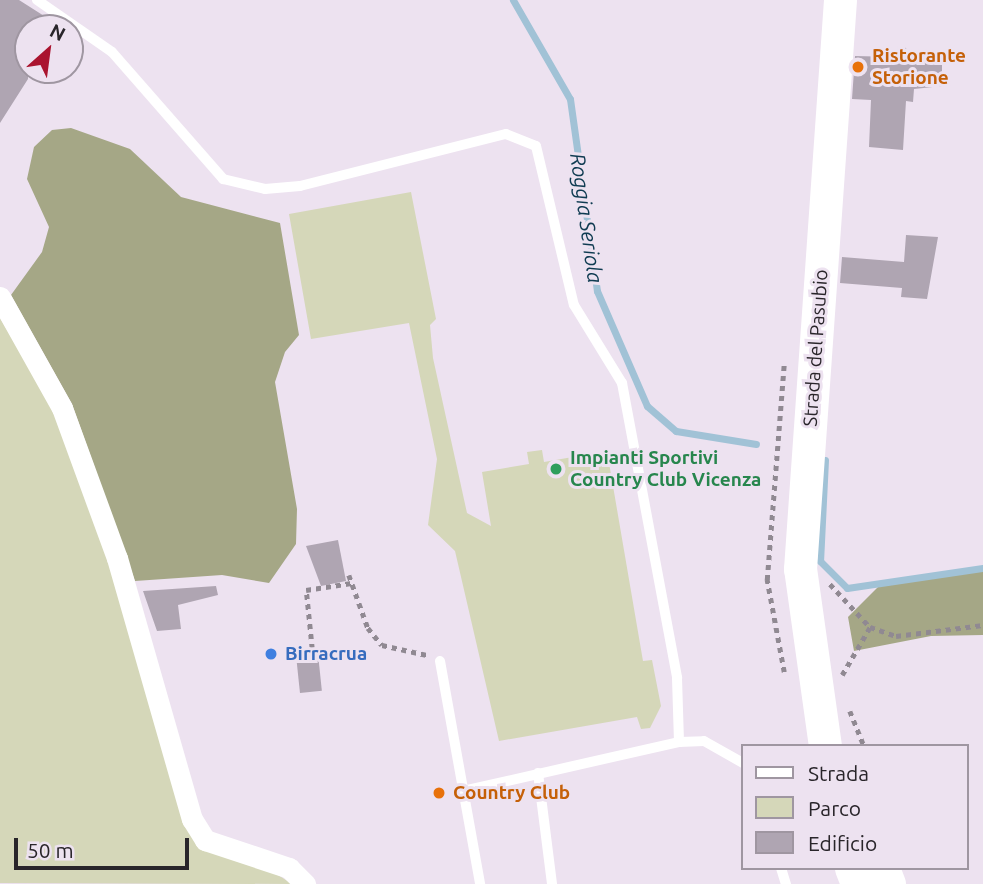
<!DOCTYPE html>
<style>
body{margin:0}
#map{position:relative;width:983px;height:884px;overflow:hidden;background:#ede2f0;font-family:Ubuntu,sans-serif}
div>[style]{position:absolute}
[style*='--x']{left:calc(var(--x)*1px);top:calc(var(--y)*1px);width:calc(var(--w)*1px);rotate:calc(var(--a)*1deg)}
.green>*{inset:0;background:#d5d7b9}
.forest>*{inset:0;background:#a5a786}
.stream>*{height:7px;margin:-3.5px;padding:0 3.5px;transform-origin:3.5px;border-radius:3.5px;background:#a1c2d6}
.building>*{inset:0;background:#afa5b2;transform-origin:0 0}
.path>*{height:4.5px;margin-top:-2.25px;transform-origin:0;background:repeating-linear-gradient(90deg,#908992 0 5px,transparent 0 10px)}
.service>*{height:10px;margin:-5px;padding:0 5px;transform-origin:5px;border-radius:5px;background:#fff}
.minor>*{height:21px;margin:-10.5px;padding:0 10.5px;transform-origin:10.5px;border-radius:10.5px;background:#fff}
.primary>*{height:33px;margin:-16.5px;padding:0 16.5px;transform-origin:16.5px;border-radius:16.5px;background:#fff}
.dots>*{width:19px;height:19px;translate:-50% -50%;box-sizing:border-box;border:4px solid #ede2f0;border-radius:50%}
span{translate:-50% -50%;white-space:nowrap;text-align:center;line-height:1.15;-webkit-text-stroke:6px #ede2f0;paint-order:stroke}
.food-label{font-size:19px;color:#c56008;font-weight:700}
.left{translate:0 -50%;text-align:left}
.street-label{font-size:19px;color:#29252a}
.leisure-label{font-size:19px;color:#27864d;font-weight:700}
.shop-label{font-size:19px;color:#366cbe;font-weight:700}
.water-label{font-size:21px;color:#0f3b51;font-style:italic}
.legend{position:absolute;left:741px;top:744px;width:228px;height:126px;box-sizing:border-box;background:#ede2f0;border:2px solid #9f96a1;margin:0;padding:9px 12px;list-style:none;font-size:21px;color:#29252a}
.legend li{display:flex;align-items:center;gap:14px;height:35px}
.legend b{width:35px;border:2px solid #9f96a1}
.north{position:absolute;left:14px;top:14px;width:70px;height:70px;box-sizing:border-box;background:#ede2f0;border:2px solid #9f96a1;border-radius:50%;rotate:28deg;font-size:19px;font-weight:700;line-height:28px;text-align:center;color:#29252a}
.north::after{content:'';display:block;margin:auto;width:24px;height:32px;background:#aa142f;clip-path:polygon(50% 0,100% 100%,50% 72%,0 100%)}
.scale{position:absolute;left:14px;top:838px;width:175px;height:32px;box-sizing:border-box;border:4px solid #29252a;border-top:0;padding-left:9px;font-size:21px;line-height:24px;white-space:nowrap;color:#29252a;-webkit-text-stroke:5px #ede2f0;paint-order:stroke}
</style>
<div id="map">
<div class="green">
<i style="clip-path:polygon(411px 192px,436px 319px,430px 325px,433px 358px,467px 513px,491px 526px,482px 472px,529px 464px,527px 452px,542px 450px,544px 462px,607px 451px,643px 661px,652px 660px,661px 706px,650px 728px,641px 729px,637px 717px,499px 741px,455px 551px,428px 525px,437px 459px,409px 323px,311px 339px,289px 214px)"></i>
<i style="clip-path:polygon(0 318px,58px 416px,106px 551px,182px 813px,292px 884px,0 883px)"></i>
</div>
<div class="forest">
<i style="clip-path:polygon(71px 128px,130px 149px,181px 197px,280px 223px,299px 335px,285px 352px,275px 382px,297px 509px,296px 544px,269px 583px,222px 575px,135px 581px,72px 404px,11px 295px,42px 252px,49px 227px,27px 179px,34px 147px,52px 130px)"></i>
<i style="clip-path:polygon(983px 566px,983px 635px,931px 636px,854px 651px,848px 617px,883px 582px)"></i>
</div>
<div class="stream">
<i style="--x:513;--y:0;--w:114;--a:60.1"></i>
<i style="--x:570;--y:99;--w:194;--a:82"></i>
<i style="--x:597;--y:291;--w:125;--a:66.5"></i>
<i style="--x:647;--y:406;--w:38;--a:41"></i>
<i style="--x:676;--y:431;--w:81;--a:9.2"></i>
<i style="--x:825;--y:460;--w:101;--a:92.8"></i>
<i style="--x:820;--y:561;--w:38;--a:45"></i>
<i style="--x:847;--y:588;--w:137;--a:-8.4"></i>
</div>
<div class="building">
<i style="clip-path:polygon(0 0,19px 0,63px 28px,28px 28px,28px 79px,0 123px)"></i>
<i style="clip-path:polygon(904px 46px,914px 58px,942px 65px,942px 86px,914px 89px,913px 102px,906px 101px,903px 150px,869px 147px,871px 100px,852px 99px,855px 56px,896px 57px)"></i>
<i style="clip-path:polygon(906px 235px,938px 237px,927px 299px,901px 297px,902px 288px,840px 283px,842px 257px,904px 262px)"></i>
<i style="clip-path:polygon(338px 540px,346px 581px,321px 586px,306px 546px)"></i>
<i style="clip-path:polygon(216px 586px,218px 595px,178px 605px,181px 629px,157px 631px,143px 591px)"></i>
<i style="left:318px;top:654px;width:37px;height:22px;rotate:84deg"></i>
</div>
<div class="path">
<i style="--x:349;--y:575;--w:56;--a:70.3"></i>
<i style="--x:368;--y:628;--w:22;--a:51"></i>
<i style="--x:382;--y:645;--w:46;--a:12.5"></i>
<i style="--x:830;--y:584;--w:59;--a:47.1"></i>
<i style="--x:870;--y:627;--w:28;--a:19"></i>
<i style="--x:896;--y:636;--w:88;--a:-7.2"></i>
<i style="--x:312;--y:649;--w:59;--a:-95.8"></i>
<i style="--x:306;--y:590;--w:46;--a:-8.8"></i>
<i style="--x:784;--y:672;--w:94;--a:-100.5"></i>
<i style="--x:767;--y:580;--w:216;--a:-85.5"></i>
<i style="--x:842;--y:675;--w:56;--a:-59.7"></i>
<i style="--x:850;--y:711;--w:38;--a:68"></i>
</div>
<div class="service">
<i style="--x:37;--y:0;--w:91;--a:34.7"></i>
<i style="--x:112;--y:52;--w:169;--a:48.8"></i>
<i style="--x:223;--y:179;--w:43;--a:13.4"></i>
<i style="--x:265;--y:189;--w:35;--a:-5"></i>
<i style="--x:300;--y:186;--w:212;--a:-14.2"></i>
<i style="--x:506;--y:134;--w:32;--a:22"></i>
<i style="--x:536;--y:146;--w:163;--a:76.6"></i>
<i style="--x:574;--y:305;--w:92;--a:58.4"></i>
<i style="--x:622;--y:383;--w:300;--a:79.4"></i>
<i style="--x:677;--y:678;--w:64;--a:88.2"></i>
<i style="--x:440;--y:661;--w:227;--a:79.8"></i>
<i style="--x:538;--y:773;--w:112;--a:82.8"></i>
<i style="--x:463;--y:791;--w:221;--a:-12.8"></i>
<i style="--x:679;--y:742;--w:25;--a:-2"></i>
<i style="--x:704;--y:741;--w:45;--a:29.4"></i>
<i style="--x:781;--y:868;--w:17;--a:73"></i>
</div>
<div class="minor">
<i style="--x:0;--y:297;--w:127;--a:60.8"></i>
<i style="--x:62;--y:408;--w:160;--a:69.9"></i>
<i style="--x:117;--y:558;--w:272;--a:74"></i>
<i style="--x:192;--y:819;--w:25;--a:58"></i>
<i style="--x:205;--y:840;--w:89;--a:18.4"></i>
<i style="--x:289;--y:868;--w:23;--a:45"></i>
</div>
<div class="primary">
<i style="--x:825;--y:746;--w:179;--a:-98"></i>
<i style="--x:800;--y:569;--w:570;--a:-85.98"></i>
<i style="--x:851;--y:868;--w:17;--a:69"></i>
<i style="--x:883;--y:868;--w:17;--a:69"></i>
</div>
<div class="dots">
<i style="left:858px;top:67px;background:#e8710a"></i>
<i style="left:556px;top:469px;background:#2e9e5b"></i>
<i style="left:271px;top:654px;background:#3f7fe0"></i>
<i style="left:439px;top:793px;background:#e8710a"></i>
</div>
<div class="food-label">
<span class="left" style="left:872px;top:67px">Ristorante<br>Storione</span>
<span class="left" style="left:453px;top:793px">Country Club</span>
</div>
<div class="street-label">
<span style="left:816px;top:348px;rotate:-86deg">Strada del Pasubio</span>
</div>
<div class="leisure-label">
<span class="left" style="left:570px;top:469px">Impianti Sportivi<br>Country Club Vicenza</span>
</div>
<div class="shop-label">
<span class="left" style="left:285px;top:654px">Birracrua</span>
</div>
<div class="water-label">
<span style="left:587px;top:218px;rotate:82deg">Roggia Seriola</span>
</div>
<ul class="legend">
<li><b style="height:9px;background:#fff"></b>Strada</li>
<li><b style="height:19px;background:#d5d7b9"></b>Parco</li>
<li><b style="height:19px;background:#afa5b2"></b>Edificio</li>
</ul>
<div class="north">N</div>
<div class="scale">50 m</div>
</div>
